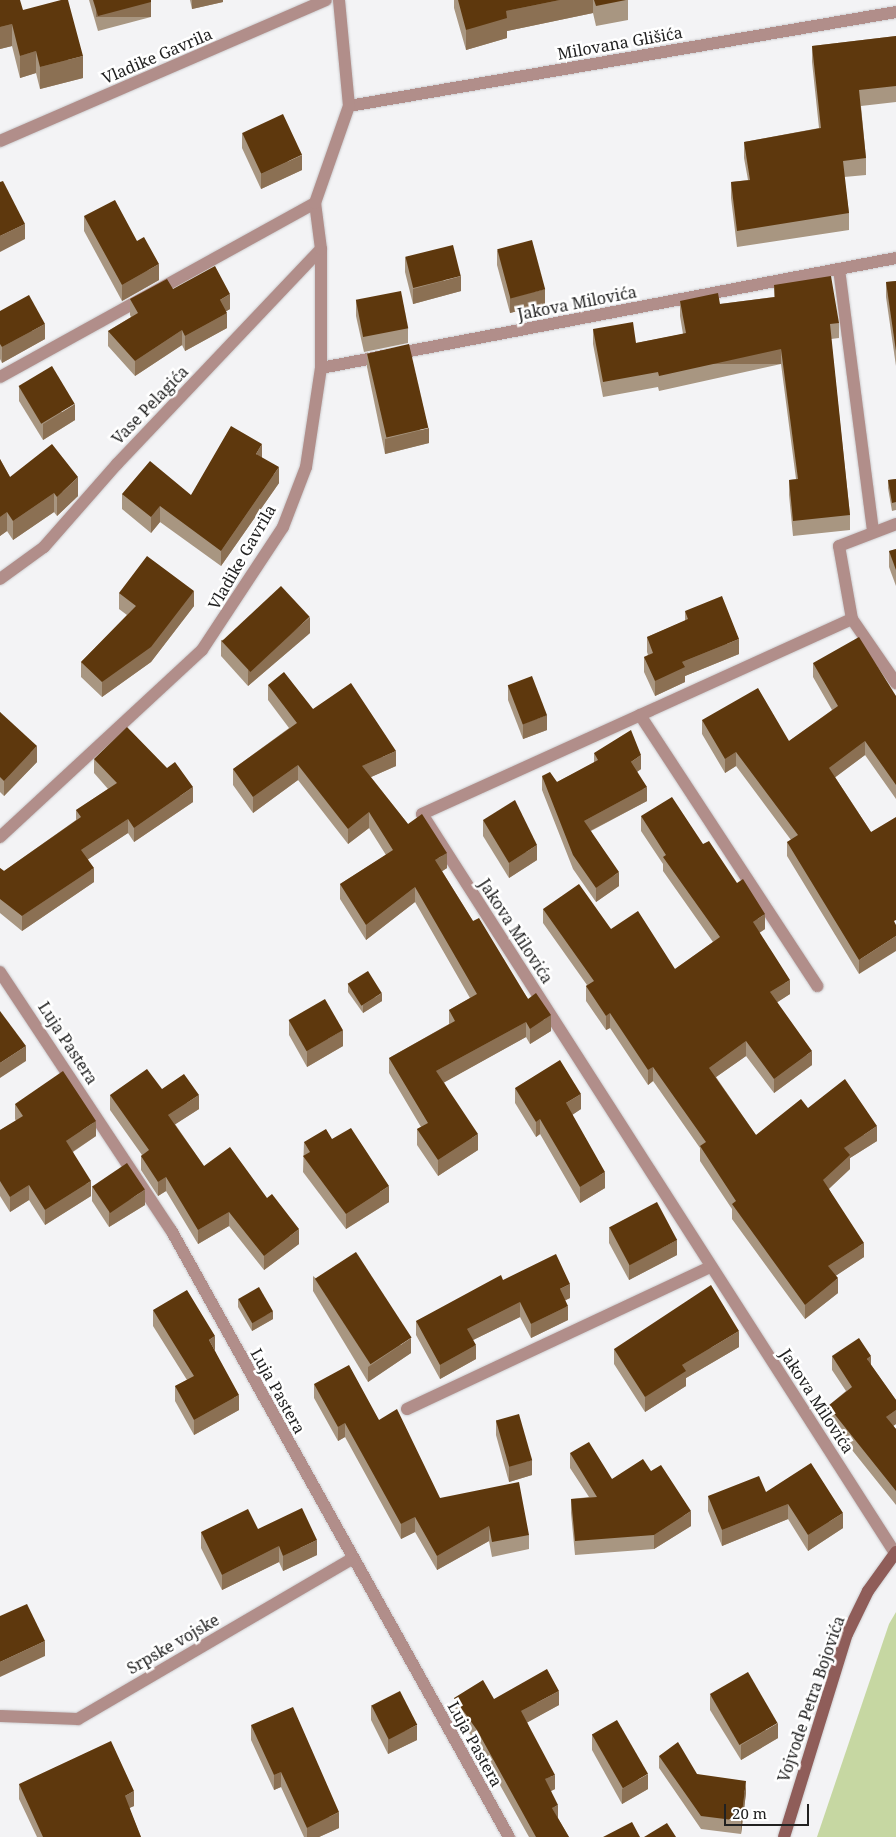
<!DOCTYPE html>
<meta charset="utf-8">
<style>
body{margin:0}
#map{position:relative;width:896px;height:1837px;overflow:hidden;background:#f3f3f5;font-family:"Noto Serif",serif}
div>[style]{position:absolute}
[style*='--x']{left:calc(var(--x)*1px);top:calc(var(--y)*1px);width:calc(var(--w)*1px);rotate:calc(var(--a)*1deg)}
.green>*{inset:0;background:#c6d7a2}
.roads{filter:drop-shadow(0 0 1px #cdcdcf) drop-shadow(0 0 1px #cdcdcf)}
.street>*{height:12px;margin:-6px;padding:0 6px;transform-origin:6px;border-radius:6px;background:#b18e8a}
.secondary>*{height:12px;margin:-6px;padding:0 6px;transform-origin:6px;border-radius:6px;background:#8f5d59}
.wall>*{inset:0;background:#a89681}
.shaded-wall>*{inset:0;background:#8b7053;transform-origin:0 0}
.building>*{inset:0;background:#5e380d;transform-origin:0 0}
span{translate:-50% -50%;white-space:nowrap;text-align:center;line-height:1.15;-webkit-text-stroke:5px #fff;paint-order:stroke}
.street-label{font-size:16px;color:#212121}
.scale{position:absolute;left:724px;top:1804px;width:85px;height:22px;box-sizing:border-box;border:2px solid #212121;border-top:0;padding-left:6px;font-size:15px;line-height:18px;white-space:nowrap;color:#212121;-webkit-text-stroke:4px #fff;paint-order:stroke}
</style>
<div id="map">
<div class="green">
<i style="clip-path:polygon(896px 1612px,896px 1837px,817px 1837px,889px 1624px)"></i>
</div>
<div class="roads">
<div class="street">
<i style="--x:349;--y:106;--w:555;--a:-9.75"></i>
<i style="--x:0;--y:141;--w:355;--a:-23.4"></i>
<i style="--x:839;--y:269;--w:265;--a:82.6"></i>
<i style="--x:321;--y:368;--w:585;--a:-10.83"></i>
<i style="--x:0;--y:377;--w:360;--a:-28.9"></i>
<i style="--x:0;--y:579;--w:54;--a:-36"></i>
<i style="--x:44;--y:547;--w:111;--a:-48.7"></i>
<i style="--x:117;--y:464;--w:296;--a:-46.5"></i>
<i style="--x:852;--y:619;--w:78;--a:55.5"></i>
<i style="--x:640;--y:715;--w:324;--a:56.8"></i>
<i style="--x:0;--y:837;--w:275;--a:-42.8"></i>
<i style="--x:202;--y:650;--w:147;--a:-56.6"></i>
<i style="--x:283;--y:527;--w:64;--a:-69"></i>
<i style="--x:306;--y:467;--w:100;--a:-81.4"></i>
<i style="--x:321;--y:368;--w:119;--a:-90"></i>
<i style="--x:321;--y:249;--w:46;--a:-97.4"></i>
<i style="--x:315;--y:203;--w:103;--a:-70.7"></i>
<i style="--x:349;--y:106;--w:106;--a:-95.4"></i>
<i style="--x:0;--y:972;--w:310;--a:56.5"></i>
<i style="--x:171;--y:1230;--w:695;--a:60.89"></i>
<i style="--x:407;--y:1409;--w:335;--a:-25.1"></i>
<i style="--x:895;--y:1553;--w:877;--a:-122.62"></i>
<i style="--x:422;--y:814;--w:472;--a:-24.4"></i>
<i style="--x:852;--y:619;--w:74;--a:-100.1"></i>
<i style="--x:839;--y:546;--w:61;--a:-21.1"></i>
<i style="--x:0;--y:1716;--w:78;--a:2.2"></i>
<i style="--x:78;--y:1719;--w:317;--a:-30.3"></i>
</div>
<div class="secondary">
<i style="--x:784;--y:1837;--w:213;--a:-72.8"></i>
<i style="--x:847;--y:1634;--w:48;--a:-64"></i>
<i style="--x:868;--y:1591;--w:48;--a:-54.3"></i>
</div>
</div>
<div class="wall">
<i style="clip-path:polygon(0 0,23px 10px,83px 78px,40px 89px,36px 73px,20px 78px,12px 46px,0 49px)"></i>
<i style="clip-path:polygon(89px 0,151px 0,151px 17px,98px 31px)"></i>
<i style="clip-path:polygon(190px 0,223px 0,223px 2px,192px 9px)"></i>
<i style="clip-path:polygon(454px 0,628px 0,628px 20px,596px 26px,593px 13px,507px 31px,507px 38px,466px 50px,454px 8px)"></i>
<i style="clip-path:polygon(896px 36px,896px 102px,861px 106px,866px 158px,866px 175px,844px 177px,849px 213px,849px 230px,737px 247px,731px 198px,731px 182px,748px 180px,744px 158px,744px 142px,819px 128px,812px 62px,812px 46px)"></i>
<i style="clip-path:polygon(242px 133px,302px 170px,261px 189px,242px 148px)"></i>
<i style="clip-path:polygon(84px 216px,159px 280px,122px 301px,84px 231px)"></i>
<i style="clip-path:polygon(497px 250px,545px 304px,510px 313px,497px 265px)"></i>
<i style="clip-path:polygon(405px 257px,461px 291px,413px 304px,405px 272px)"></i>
<i style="clip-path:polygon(896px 281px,896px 366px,886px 297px,886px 282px)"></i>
<i style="clip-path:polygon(774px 285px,839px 323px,839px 338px,831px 339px,850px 515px,850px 530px,793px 536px,789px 495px,789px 480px,796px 479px,781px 364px,659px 391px,658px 387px,603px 397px,593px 344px,593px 329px,636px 343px,683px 334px,680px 316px,680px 301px,720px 304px,774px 297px)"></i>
<i style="clip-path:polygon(173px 289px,230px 309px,226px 311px,227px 328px,185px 351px,182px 345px,135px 376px,108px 346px,108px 331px,131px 317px,130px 315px,130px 299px)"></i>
<i style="clip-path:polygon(356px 301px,408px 328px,408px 343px,364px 352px,356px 316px)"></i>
<i style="clip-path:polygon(0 311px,45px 339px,2px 363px,0 359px)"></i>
<i style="clip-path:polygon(367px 352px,429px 443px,385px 454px,367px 367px)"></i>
<i style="clip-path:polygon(19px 386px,75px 420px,43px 440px,19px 401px)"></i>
<i style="clip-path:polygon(262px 458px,279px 483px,221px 566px,160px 522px,151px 533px,122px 509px,122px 494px,191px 495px)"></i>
<i style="clip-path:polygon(0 459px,10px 477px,78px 496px,57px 516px,54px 512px,13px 540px,7px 531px,0 536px)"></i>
<i style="clip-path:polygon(896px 479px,896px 510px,892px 511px,888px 488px,888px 480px)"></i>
<i style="clip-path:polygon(896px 549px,896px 586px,889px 567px,889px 551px)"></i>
<i style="clip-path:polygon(119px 593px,194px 606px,151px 662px,102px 697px,81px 677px,81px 662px,127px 615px,119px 609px)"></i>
<i style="clip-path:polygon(685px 611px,739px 654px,685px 676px,685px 682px,655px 696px,644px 672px,644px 657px,648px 655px,647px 652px,647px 637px,685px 621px)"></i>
<i style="clip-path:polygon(310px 633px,248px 686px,221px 656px,221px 640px)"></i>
<i style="clip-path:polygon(813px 663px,896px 696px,896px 799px,865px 755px,835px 777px,871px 832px,859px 974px,787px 856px,787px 842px,791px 840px,736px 766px,725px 773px,702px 734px,702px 720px,789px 741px,832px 710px,813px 677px)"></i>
<i style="clip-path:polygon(268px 685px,313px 709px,396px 766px,371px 777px,408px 824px,447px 868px,442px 871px,473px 921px,551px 1031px,530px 1044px,526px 1037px,444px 1082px,478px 1150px,438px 1176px,417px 1145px,417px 1129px,421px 1127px,389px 1073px,389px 1058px,449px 1024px,449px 1010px,470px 998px,415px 902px,366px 940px,340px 899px,340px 884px,386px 855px,369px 828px,348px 844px,298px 780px,253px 813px,233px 785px,233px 769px,289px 728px,268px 700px)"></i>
<i style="clip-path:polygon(508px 685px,547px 730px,523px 739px,508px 700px)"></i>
<i style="clip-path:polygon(0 712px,37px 762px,4px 796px,0 792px)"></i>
<i style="clip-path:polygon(594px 753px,641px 769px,637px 772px,647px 801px,591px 831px,619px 886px,596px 902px,573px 869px,542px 790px,542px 776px,557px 782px,594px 763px)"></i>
<i style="clip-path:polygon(94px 759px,193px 802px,134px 842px,128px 833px,88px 859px,94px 882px,22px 931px,0 913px,0 868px,4px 871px,76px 820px,76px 810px,108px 789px,94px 773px)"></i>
<i style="clip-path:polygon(641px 816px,703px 844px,765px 929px,759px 933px,790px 994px,777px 1002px,812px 1065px,774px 1093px,746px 1056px,716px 1077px,756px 1135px,808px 1108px,877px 1141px,850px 1158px,850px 1169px,829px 1189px,864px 1257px,835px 1276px,838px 1293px,805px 1319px,732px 1219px,732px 1209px,700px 1161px,700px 1148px,653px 1081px,648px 1085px,610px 1028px,606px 1030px,586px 1001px,586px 986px,587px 985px,543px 923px,543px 909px,611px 929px,675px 969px,713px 942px,663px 871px,663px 864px,641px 831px)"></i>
<i style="clip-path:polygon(483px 820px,537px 860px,509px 878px,483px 836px)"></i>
<i style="clip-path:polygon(348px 984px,382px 1001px,363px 1013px,348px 992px)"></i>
<i style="clip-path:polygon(289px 1020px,343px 1046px,307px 1067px,289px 1035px)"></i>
<i style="clip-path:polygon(515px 1088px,581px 1109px,572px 1115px,605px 1188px,580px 1203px,540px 1134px,536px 1137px,515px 1103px)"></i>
<i style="clip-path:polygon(162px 1089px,199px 1109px,175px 1124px,204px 1166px,299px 1244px,264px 1270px,229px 1226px,198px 1244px,166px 1191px,158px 1196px,141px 1170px,141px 1156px,142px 1155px,110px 1110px,110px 1095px)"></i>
<i style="clip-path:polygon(15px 1104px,96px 1136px,73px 1152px,91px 1196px,45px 1225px,29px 1200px,10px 1212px,0 1196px,0 1130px,16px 1121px,15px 1119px)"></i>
<i style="clip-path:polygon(332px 1139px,389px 1202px,346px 1229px,303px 1172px,304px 1142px)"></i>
<i style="clip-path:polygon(92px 1186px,145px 1205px,109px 1227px,92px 1201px)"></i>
<i style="clip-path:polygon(609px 1227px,677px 1255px,629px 1280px,609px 1243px)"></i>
<i style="clip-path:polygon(313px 1276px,411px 1353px,368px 1382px,313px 1291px)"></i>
<i style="clip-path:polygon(503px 1280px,570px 1298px,565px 1300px,568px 1320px,531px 1338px,520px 1317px,473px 1340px,476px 1359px,440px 1379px,416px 1335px,416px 1321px)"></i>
<i style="clip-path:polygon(238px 1299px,273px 1319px,252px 1331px,238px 1307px)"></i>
<i style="clip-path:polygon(153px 1310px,215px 1351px,239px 1410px,194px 1435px,175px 1401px,175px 1386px,187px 1380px,153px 1326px)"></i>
<i style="clip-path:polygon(739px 1347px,686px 1378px,686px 1386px,645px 1412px,614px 1364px,614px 1349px)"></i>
<i style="clip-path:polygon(832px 1356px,871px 1365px,896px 1400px,896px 1424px,893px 1426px,896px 1429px,896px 1505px,828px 1420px,828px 1406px,846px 1391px,832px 1370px)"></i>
<i style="clip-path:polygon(314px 1384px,379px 1420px,440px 1498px,529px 1535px,529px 1549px,492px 1557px,489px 1541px,437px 1570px,415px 1532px,401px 1539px,345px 1437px,338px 1441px,314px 1398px)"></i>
<i style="clip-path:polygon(496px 1420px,532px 1475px,509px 1482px,496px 1435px)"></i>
<i style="clip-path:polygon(570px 1453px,612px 1479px,651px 1471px,691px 1526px,654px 1549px,575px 1555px,571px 1513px,571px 1499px,589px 1497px,570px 1468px)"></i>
<i style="clip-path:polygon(766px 1492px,843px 1528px,808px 1551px,788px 1519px,722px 1546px,708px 1511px,708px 1496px)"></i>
<i style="clip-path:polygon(258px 1529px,317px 1555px,283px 1571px,279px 1562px,222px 1590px,201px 1548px,201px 1532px)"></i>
<i style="clip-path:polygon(710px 1695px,778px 1738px,741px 1760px,710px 1710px)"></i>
<i style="clip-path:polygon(454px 1698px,494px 1699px,559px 1705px,527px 1722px,555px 1789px,551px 1791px,558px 1818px,569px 1837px,529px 1837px,477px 1744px,454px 1712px)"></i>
<i style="clip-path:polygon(371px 1705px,417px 1740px,388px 1754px,371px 1720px)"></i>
<i style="clip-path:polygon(251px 1725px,339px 1828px,319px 1837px,304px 1837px,281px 1787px,274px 1790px,251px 1740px)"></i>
<i style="clip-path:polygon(592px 1734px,648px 1789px,622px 1804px,592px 1750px)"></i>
<i style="clip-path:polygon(659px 1756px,697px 1774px,746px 1793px,741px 1834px,701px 1829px,659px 1768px)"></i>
<i style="clip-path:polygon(19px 1784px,134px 1806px,129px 1808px,141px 1837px,37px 1837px,19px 1799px)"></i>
</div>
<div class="shaded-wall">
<i style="clip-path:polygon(192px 0,223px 0,223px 2px,192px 9px)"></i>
<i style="clip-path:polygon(560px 0,593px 0,593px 13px,507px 31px,507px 38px,466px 50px,466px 30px,506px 11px)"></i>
<i style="left:151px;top:2px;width:15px;height:55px;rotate:90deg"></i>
<i style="clip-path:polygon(12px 24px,12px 46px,0 49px,0 27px)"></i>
<i style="clip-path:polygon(36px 51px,36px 73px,20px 78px,20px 56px)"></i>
<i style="clip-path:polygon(83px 56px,83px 78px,40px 89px,40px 67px)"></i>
<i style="clip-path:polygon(302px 155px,302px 170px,261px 189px,261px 174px)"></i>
<i style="clip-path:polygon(25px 224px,25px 239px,0 252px,0 236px)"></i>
<i style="clip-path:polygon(159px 264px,159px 280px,122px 301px,122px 285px)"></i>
<i style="clip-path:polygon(461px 276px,461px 291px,413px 304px,413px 289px)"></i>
<i style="clip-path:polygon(545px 289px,545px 304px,510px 313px,510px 298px)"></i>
<i style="clip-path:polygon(230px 294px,230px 309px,220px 315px,220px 300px)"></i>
<i style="clip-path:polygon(227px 313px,227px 328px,185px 351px,185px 336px)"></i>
<i style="clip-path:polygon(45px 324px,45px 339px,2px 363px,2px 347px)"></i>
<i style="clip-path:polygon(182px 330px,182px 345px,135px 376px,135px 361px)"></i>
<i style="left:781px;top:349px;width:15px;height:125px;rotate:90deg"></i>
<i style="clip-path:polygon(75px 404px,75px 420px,43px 440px,43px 424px)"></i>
<i style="clip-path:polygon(429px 428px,429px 443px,385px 454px,385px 439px)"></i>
<i style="clip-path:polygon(262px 444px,262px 459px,256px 454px)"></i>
<i style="clip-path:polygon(279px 467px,279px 483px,221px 566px,221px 551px)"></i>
<i style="clip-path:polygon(78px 477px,78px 496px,57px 516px,57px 497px)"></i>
<i style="clip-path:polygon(54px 493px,54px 512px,13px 540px,13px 521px)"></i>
<i style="clip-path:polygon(160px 506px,160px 522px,151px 533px,151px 517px)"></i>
<i style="clip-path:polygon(7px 512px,7px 531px,0 536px,0 517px)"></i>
<i style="clip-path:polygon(194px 591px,194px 606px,151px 662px,102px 697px,102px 682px)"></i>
<i style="clip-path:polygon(310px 617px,310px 633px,248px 686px,248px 670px)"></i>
<i style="clip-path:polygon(739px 639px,739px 654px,685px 676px,685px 682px,655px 696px,655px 681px,682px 662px)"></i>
<i style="clip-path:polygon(547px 715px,547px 730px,523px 739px,523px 724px)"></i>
<i style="clip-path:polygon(865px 741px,865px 755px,829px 782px,829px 768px)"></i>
<i style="clip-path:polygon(37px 746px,37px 762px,4px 796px,4px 781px)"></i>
<i style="clip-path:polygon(396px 751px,396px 766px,362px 781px,362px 766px)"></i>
<i style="clip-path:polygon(736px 752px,736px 766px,725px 773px,725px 759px)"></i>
<i style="clip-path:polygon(641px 755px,641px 769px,631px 776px,631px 762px)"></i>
<i style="clip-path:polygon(298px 765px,298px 780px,253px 813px,253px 797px)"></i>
<i style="clip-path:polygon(193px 787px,193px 802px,134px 842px,134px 828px)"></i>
<i style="clip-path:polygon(647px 787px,647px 801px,584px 834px,584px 821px)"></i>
<i style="clip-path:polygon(369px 812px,369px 828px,348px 844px,348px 829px)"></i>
<i style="clip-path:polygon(128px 819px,128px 833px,81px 864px,81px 850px)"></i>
<i style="clip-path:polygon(537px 845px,537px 860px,509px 878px,509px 863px)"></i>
<i style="clip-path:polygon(447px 853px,447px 868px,435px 876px,435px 860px)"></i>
<i style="clip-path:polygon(94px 868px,94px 882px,22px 931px,22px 916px)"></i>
<i style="clip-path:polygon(619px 872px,619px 886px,596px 902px,596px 888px)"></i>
<i style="clip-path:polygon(415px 887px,415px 902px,366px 940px,366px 925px)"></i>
<i style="clip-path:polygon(765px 914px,765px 929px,753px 937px,753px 922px)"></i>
<i style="clip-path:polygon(896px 936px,896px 951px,859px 974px,859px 960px)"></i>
<i style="clip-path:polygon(790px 980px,790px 994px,770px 1007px,770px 992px)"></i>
<i style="clip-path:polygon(382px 993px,382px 1001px,363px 1013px,363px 1005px)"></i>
<i style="clip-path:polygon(610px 1013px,610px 1028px,606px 1030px,606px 1016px)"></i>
<i style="clip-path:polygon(551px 1015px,551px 1031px,530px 1044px,530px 1029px)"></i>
<i style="clip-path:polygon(526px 1022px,526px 1037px,436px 1087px,436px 1071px)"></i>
<i style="clip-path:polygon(343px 1030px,343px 1046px,307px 1067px,307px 1051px)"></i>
<i style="clip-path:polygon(746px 1041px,746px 1056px,709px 1082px,709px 1068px)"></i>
<i style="clip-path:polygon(26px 1046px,26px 1061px,0 1078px,0 1063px)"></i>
<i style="clip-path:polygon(812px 1051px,812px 1065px,774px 1093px,774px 1079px)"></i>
<i style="clip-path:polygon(653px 1067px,653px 1081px,648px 1085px,648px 1070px)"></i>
<i style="clip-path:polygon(581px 1094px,581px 1109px,566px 1119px,566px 1103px)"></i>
<i style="clip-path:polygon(199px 1095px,199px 1109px,168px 1129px,168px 1115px)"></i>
<i style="clip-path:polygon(540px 1119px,540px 1134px,536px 1137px,536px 1122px)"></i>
<i style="clip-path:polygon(96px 1121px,96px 1136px,66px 1156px,66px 1141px)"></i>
<i style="clip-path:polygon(877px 1126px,877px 1141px,850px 1158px,850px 1169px,823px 1194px,823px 1180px,844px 1148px)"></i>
<i style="clip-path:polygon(478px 1134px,478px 1150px,438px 1176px,438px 1160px)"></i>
<i style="clip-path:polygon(605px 1172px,605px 1188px,580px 1203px,580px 1187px)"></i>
<i style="clip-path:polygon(166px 1177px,166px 1191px,158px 1196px,158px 1182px)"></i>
<i style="clip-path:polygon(91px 1181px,91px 1196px,45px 1225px,45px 1210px)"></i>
<i style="clip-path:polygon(29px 1185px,29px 1200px,10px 1212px,10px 1197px)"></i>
<i style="clip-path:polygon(389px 1186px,389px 1202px,346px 1229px,346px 1214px)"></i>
<i style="clip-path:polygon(145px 1190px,145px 1205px,109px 1227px,109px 1212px)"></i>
<i style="clip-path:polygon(229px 1212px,229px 1226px,198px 1244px,198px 1230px)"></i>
<i style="clip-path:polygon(299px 1229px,299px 1244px,264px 1270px,264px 1256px)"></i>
<i style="clip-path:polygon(677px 1240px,677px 1255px,629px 1280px,629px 1265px)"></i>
<i style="clip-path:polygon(864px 1243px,864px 1257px,828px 1281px,828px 1266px)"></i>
<i style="clip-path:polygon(838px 1278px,838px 1293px,805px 1319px,805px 1305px)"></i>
<i style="clip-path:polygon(570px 1284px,570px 1298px,560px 1303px,560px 1289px)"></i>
<i style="clip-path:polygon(520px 1302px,520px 1317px,467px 1343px,467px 1329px)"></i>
<i style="clip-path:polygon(568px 1306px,568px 1320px,531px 1338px,531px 1324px)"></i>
<i style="clip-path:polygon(273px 1311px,273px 1319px,252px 1331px,252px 1323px)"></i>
<i style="clip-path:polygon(739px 1331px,739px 1347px,686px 1378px,686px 1386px,645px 1412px,645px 1397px,682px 1365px)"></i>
<i style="clip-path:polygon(215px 1336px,215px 1351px,209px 1340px)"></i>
<i style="clip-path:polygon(411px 1338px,411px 1353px,368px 1382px,368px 1367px)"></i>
<i style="clip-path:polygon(476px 1345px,476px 1359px,440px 1379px,440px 1365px)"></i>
<i style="clip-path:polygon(871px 1356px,871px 1370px,867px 1359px)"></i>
<i style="clip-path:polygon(239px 1395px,239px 1410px,194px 1435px,194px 1420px)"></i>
<i style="clip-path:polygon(896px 1410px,896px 1424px,886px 1431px,886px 1417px)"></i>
<i style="clip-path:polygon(345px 1423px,345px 1437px,338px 1441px,338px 1427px)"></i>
<i style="clip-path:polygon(532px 1460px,532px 1475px,509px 1482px,509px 1466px)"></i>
<i style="clip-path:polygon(788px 1504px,788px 1519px,722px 1546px,722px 1530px)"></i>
<i style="clip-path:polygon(691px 1511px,691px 1526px,654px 1549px,654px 1535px)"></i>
<i style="clip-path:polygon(843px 1513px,843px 1528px,808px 1551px,808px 1535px)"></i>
<i style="clip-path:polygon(415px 1517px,415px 1532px,401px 1539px,401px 1524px)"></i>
<i style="clip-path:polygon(489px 1526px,489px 1541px,437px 1570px,437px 1556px)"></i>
<i style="clip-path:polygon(317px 1540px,317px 1555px,283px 1571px,283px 1556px)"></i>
<i style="clip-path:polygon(279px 1546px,279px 1562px,222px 1590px,222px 1575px)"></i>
<i style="clip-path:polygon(45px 1641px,45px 1656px,0 1677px,0 1662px)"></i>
<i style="clip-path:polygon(559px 1691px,559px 1705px,521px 1726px,521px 1711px)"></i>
<i style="clip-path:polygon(778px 1723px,778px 1738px,741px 1760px,741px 1745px)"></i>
<i style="clip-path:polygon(417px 1725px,417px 1740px,388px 1754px,388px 1739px)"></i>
<i style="clip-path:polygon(281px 1772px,281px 1787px,274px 1790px,274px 1775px)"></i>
<i style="clip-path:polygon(648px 1774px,648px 1789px,622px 1804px,622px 1789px)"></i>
<i style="clip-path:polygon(555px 1775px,555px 1789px,545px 1794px,545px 1779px)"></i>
<i style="clip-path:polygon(746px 1781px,746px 1793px,741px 1834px,741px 1821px)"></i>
<i style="clip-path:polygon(134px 1791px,134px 1806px,125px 1810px,125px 1796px)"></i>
<i style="clip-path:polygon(558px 1805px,558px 1819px,552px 1808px)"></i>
<i style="clip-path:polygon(339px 1812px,339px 1828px,319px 1837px,307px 1837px,307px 1828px)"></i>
</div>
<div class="building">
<i style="clip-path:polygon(0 0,20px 0,23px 10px,61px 0,68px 0,83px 56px,40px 67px,36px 51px,20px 56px,12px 24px,0 27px)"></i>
<i style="clip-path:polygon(93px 0,151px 0,151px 2px,98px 16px)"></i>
<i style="clip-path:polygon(458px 0,560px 0,506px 11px,507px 18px,466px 30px)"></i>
<i style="clip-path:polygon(594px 0,626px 0,596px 6px)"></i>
<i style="clip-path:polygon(896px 36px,896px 86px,859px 90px,866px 158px,843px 161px,849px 213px,737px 231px,731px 182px,750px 180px,744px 142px,821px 128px,812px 46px)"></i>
<i style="left:283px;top:114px;width:45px;height:45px;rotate:65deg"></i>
<i style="clip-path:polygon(3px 181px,25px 224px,0 236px,0 182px)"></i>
<i style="clip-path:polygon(115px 200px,137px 241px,144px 237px,159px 264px,122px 285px,84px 216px)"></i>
<i style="left:532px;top:240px;width:51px;height:36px;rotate:75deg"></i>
<i style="left:453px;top:245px;width:32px;height:49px;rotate:76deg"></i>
<i style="clip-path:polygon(215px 266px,230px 294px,220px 300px,227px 313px,185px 336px,182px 330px,135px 361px,108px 331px,138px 313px,130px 299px,167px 279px,173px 289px)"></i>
<i style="clip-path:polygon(831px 276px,839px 323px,830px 324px,850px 515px,793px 521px,789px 480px,798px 479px,781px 349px,659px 376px,658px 372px,603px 382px,593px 329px,633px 322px,636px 343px,686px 333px,680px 301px,718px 293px,720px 304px,775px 297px,774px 285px)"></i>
<i style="clip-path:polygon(896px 281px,896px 351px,886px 282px)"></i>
<i style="left:401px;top:291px;width:38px;height:46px;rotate:79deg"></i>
<i style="clip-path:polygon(29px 295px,45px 324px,2px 347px,0 344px,0 311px)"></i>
<i style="left:409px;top:344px;width:86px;height:43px;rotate:77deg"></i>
<i style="left:52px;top:366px;width:44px;height:39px;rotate:59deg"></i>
<i style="clip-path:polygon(231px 426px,262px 444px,256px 454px,279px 467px,221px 551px,160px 506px,151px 517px,122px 494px,150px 461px,191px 495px)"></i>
<i style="clip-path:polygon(52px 444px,78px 477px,57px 497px,54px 493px,13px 521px,7px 512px,0 517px,0 459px,10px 477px)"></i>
<i style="clip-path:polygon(896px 479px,896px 502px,892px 503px,888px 480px)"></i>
<i style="clip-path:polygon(896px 549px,896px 570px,889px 551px)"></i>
<i style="clip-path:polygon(147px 556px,194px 591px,151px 647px,102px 682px,81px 662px,136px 606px,119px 593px)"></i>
<i style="left:281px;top:586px;width:42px;height:81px;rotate:47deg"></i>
<i style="clip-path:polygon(722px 596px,739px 639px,682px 662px,685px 667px,655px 681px,644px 657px,653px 653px,647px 637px,688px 619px,685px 611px)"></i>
<i style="clip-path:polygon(859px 637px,896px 696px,896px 785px,865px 741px,829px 768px,871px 832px,896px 817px,896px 920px,894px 921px,896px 925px,896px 936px,859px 960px,787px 842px,798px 835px,736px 752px,725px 759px,702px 720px,758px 688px,789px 741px,838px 706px,813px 663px)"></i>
<i style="clip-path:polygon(284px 672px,313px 709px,351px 683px,396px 751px,362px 766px,408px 824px,422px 814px,447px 853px,435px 860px,473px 921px,479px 918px,528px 999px,536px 993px,551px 1015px,530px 1029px,526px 1022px,436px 1071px,478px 1134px,438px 1160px,417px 1129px,428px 1123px,389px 1058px,455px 1021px,449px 1010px,477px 994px,415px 887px,366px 925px,340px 884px,393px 850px,369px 812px,348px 829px,298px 765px,253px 797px,233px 769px,297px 723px,268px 685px)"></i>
<i style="left:532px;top:676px;width:42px;height:26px;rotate:69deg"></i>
<i style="clip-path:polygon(0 712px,37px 746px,4px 781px,0 777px)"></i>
<i style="clip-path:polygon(127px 727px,167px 768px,175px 762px,193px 787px,134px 828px,128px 819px,81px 850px,94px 868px,22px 916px,0 899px,0 868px,4px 871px,81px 817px,76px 810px,117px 783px,94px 759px)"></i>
<i style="clip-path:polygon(631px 730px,641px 755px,631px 762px,647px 787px,584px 821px,619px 872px,596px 888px,573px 855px,542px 776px,550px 772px,557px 782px,598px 760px,594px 753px)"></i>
<i style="clip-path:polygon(672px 797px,703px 844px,709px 841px,737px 883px,743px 879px,765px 914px,753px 922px,790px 980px,770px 992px,812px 1051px,774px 1079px,746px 1041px,709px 1068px,756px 1135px,801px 1099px,808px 1108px,845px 1079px,877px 1126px,844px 1148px,850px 1155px,823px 1180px,864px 1243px,828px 1266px,838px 1278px,805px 1305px,732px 1204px,736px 1201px,700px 1146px,706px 1142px,653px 1067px,648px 1070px,610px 1013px,606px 1016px,586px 986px,594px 981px,543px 909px,579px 884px,611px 929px,638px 911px,675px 969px,720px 937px,663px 857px,666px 855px,641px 816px)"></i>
<i style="clip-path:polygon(515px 800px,537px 845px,509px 863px,483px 820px)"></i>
<i style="left:368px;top:971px;width:26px;height:24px;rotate:58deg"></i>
<i style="left:325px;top:999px;width:36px;height:42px;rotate:60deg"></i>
<i style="clip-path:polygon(0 1011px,26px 1046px,0 1063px)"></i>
<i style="clip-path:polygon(560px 1060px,581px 1094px,566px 1103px,605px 1172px,580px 1187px,540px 1119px,536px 1122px,515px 1088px)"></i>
<i style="clip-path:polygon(147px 1069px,162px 1089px,184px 1074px,199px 1095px,168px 1115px,204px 1166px,230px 1147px,267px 1198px,272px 1194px,299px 1229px,264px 1256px,229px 1212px,198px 1230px,166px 1177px,158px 1182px,141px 1156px,149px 1150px,110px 1095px)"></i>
<i style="clip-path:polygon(63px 1071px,96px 1121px,66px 1141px,91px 1181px,45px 1210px,29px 1185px,10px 1197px,0 1181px,0 1130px,23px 1116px,15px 1104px)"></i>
<i style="clip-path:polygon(351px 1128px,389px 1186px,346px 1214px,303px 1156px,310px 1152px,304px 1142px,326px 1129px,332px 1139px)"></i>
<i style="left:127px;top:1163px;width:32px;height:42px;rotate:56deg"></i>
<i style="left:657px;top:1202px;width:43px;height:54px;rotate:62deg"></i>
<i style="left:356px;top:1252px;width:102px;height:49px;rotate:57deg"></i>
<i style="clip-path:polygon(556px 1254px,570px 1284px,560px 1289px,568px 1306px,531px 1324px,520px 1302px,467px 1329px,476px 1345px,440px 1365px,416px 1321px,501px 1275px,503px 1280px)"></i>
<i style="clip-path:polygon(711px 1285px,739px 1331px,682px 1365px,686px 1371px,645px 1397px,614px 1349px)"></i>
<i style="left:259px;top:1287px;width:28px;height:24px;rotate:60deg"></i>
<i style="clip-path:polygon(187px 1290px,215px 1336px,209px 1340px,239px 1395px,194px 1420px,175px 1386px,194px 1376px,153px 1310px)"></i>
<i style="clip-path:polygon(859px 1338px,871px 1356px,867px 1359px,896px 1400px,896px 1410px,886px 1417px,896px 1429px,896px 1491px,828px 1406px,852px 1387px,832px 1356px)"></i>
<i style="clip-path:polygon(349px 1365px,379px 1420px,397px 1409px,440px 1498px,519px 1482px,529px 1535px,492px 1542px,489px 1526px,437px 1556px,415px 1517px,401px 1524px,345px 1423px,338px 1427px,314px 1384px)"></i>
<i style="left:519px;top:1414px;width:48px;height:24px;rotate:74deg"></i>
<i style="clip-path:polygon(589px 1442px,612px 1479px,643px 1459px,651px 1471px,661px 1465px,691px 1511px,654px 1535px,575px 1541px,571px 1499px,597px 1497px,570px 1453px)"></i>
<i style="clip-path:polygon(811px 1463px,843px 1513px,808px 1535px,788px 1504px,722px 1530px,708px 1496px,759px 1476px,766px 1492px)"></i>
<i style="clip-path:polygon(302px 1508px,317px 1540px,283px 1556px,279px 1546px,222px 1575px,201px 1532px,248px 1509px,258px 1529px)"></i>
<i style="clip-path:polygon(27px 1604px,45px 1641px,0 1662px,0 1616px)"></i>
<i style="clip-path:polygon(547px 1669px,559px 1691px,521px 1711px,555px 1775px,545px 1779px,558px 1805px,552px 1808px,569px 1837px,536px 1837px,477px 1730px,454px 1698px,483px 1680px,494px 1699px)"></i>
<i style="left:748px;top:1672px;width:59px;height:44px;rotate:60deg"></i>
<i style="left:400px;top:1691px;width:38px;height:32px;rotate:63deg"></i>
<i style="clip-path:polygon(293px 1707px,339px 1812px,307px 1828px,281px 1772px,274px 1775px,251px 1725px)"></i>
<i style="left:617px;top:1720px;width:62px;height:29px;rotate:60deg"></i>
<i style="clip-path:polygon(111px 1741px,134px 1791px,125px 1796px,141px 1837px,43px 1837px,19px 1784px)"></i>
<i style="clip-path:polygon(678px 1742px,697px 1774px,746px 1781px,741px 1821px,701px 1816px,659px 1756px)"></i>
<i style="clip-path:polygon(632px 1822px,640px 1837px,603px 1837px)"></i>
<i style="clip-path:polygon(667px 1823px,676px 1837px,644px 1837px)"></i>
</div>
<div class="street-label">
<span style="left:620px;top:43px;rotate:-10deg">Milovana Glišića</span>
<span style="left:157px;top:56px;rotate:-23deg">Vladike Gavrila</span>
<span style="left:577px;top:303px;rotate:-11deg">Jakova Milovića</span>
<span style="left:150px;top:405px;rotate:-46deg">Vase Pelagića</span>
<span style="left:242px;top:557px;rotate:-60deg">Vladike Gavrila</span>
<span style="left:516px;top:931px;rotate:57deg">Jakova Milovića</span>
<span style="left:68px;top:1043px;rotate:57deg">Luja Pastera</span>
<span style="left:278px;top:1391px;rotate:61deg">Luja Pastera</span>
<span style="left:817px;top:1401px;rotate:57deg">Jakova Milovića</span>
<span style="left:173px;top:1644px;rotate:-30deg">Srpske vojske</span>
<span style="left:811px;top:1699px;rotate:-71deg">Vojvode Petra Bojovića</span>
<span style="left:475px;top:1744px;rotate:61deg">Luja Pastera</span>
</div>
<div class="scale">20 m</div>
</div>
